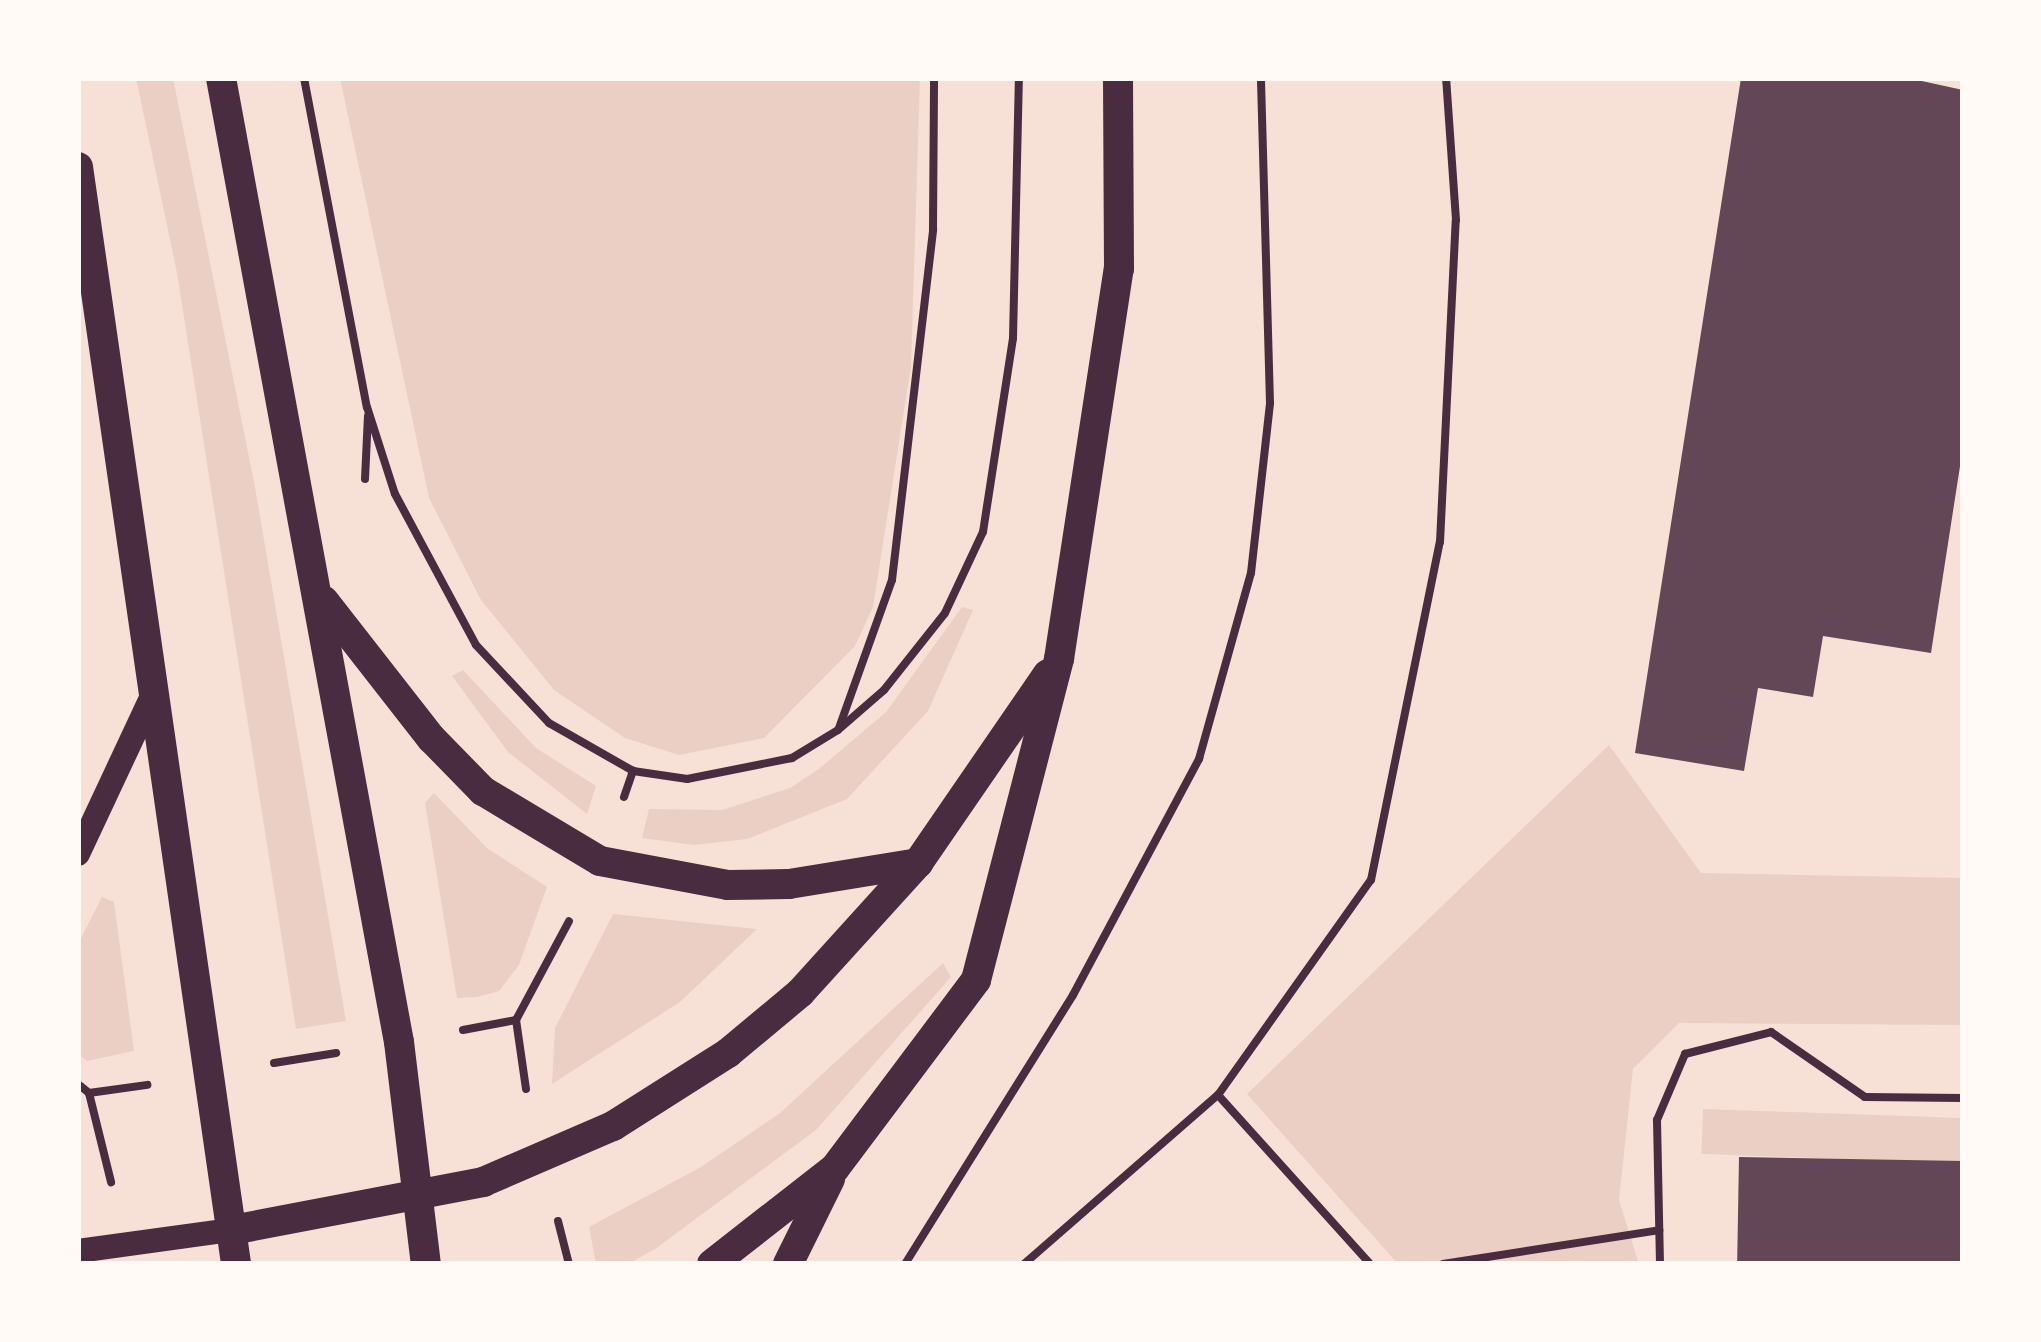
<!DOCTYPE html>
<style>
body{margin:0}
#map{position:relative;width:2041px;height:1342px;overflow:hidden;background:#f7e1d7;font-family:Barlow,sans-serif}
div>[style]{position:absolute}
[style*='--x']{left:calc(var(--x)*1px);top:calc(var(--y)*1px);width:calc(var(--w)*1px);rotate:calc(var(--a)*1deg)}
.green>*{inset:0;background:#ebcfc5;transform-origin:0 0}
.building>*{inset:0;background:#644757;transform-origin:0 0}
.path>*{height:8px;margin:-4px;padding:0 4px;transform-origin:4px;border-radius:4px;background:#4a2c40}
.secondary>*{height:24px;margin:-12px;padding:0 12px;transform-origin:12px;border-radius:12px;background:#4a2c40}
.primary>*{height:30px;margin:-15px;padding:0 15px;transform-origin:15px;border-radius:15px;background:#4a2c40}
span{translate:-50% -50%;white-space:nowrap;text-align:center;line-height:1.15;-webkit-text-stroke:12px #fffaf5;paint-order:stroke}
.frame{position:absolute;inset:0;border:81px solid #fffaf5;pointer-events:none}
</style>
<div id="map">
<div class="green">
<i style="clip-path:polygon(136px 78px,173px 78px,255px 487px,346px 1021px,296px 1029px,177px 273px)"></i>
<i style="clip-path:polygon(340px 78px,920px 78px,911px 366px,873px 607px,855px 646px,764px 738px,679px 755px,625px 738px,554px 690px,481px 600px,429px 498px)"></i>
<i style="clip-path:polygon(962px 607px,973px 610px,928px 711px,847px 799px,747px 839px,694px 845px,642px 838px,649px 809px,722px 810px,790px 788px,820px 768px,886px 712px)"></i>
<i style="clip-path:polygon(463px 670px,536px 748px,596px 786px,587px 814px,508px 752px,452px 676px)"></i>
<i style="clip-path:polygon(1609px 745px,1701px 873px,1963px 878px,1963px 1025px,1679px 1023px,1633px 1069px,1619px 1200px,1639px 1264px,1398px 1264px,1247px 1094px)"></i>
<i style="clip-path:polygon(434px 793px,487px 848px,547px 887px,519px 965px,499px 991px,477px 997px,457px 998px,425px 803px)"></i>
<i style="clip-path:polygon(102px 897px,114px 902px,134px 1051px,87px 1061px,78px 1054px,78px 944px)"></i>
<i style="clip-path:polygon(613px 914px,757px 929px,680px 1002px,552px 1084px,555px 1028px)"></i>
<i style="clip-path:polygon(943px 963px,951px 977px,816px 1130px,655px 1249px,628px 1264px,596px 1264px,589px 1227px,701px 1167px,780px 1113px)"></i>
<i style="left:1703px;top:1109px;width:260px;height:45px;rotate:2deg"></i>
</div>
<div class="building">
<i style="clip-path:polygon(1741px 78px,1908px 78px,1963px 90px,1963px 447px,1931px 653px,1823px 636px,1813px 697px,1758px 688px,1744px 771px,1635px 753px)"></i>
<i style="left:1739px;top:1157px;width:224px;height:107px;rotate:1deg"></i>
</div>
<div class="path">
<i style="--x:304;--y:78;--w:335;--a:79.2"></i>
<i style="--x:367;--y:407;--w:91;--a:72.2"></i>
<i style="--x:395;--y:494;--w:171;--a:61.8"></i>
<i style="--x:476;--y:645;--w:107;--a:46.9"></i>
<i style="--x:549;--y:723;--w:97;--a:29.7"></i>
<i style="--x:633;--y:771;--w:55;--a:8.4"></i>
<i style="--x:687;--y:779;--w:107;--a:-11.3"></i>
<i style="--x:792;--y:758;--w:54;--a:-31.3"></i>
<i style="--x:838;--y:730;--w:61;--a:-41"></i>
<i style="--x:884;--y:690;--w:98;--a:-51.6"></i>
<i style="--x:945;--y:613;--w:89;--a:-64.9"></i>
<i style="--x:983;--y:532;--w:196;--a:-81.2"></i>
<i style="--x:1013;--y:338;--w:260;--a:-88.7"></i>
<i style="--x:365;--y:479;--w:63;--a:-87.3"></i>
<i style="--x:839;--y:728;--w:157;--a:-70.3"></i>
<i style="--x:892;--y:580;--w:353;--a:-83.3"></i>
<i style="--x:933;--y:229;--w:151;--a:-89.6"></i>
<i style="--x:624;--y:797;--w:28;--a:-71"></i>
<i style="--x:463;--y:1030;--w:54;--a:-10.7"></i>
<i style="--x:274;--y:1063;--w:63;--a:-9.2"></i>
<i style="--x:78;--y:1084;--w:14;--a:39"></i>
<i style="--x:89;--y:1093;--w:92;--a:76.1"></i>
<i style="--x:526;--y:1089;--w:70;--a:-98.2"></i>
<i style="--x:516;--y:1020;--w:112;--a:-61.8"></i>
<i style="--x:89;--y:1093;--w:59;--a:-7.9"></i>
<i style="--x:1218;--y:1095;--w:227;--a:48"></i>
<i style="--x:558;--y:1221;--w:44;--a:75.7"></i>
<i style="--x:905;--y:1264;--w:317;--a:-58"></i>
<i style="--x:1073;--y:995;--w:268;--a:-61.9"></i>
<i style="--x:1199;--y:759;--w:193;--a:-74.4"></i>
<i style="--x:1251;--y:573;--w:171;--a:-83.6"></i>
<i style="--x:1270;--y:403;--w:325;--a:-91.6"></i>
<i style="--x:1024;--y:1264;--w:257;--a:-41.1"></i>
<i style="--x:1218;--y:1095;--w:264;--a:-54.6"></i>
<i style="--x:1371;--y:880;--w:345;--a:-78.5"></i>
<i style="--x:1440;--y:542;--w:322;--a:-87.2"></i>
<i style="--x:1456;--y:220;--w:142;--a:-94"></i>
<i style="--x:1443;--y:1264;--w:219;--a:-8.9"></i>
<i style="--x:1660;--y:1264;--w:144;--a:-91.2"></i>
<i style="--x:1657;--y:1120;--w:72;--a:-67"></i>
<i style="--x:1685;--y:1054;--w:89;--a:-14.3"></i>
<i style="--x:1771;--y:1032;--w:114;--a:34.7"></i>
<i style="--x:1865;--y:1097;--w:98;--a:0.6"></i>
</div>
<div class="secondary">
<i style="--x:78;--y:854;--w:177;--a:-64.9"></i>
<i style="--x:78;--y:1251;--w:155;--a:-7.8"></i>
</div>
<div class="primary">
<i style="--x:221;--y:78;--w:980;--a:79.54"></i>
<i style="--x:399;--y:1042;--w:224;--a:83.1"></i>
<i style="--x:78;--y:167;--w:1108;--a:81.8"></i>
<i style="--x:324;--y:601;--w:175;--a:52"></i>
<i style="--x:432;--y:739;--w:73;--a:45.6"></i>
<i style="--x:483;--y:791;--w:136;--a:30.9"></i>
<i style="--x:600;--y:861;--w:130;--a:10.6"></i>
<i style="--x:728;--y:885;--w:61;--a:-0.9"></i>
<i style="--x:789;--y:884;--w:131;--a:-9.2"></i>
<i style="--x:232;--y:1230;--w:256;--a:-10.8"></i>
<i style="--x:483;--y:1182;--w:142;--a:-23.3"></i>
<i style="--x:613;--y:1126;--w:136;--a:-32.4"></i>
<i style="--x:728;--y:1053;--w:94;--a:-39.8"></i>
<i style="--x:800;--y:993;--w:176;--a:-47.8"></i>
<i style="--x:918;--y:863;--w:229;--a:-55.5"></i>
<i style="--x:712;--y:1264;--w:156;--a:-38"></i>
<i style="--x:835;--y:1168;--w:235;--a:-53.1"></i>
<i style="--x:976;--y:980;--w:332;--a:-75.5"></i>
<i style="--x:1059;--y:659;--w:395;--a:-81.3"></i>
<i style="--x:1119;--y:269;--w:191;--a:-90.3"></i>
<i style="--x:788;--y:1264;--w:95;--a:-63.7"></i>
</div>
<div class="frame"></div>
</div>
